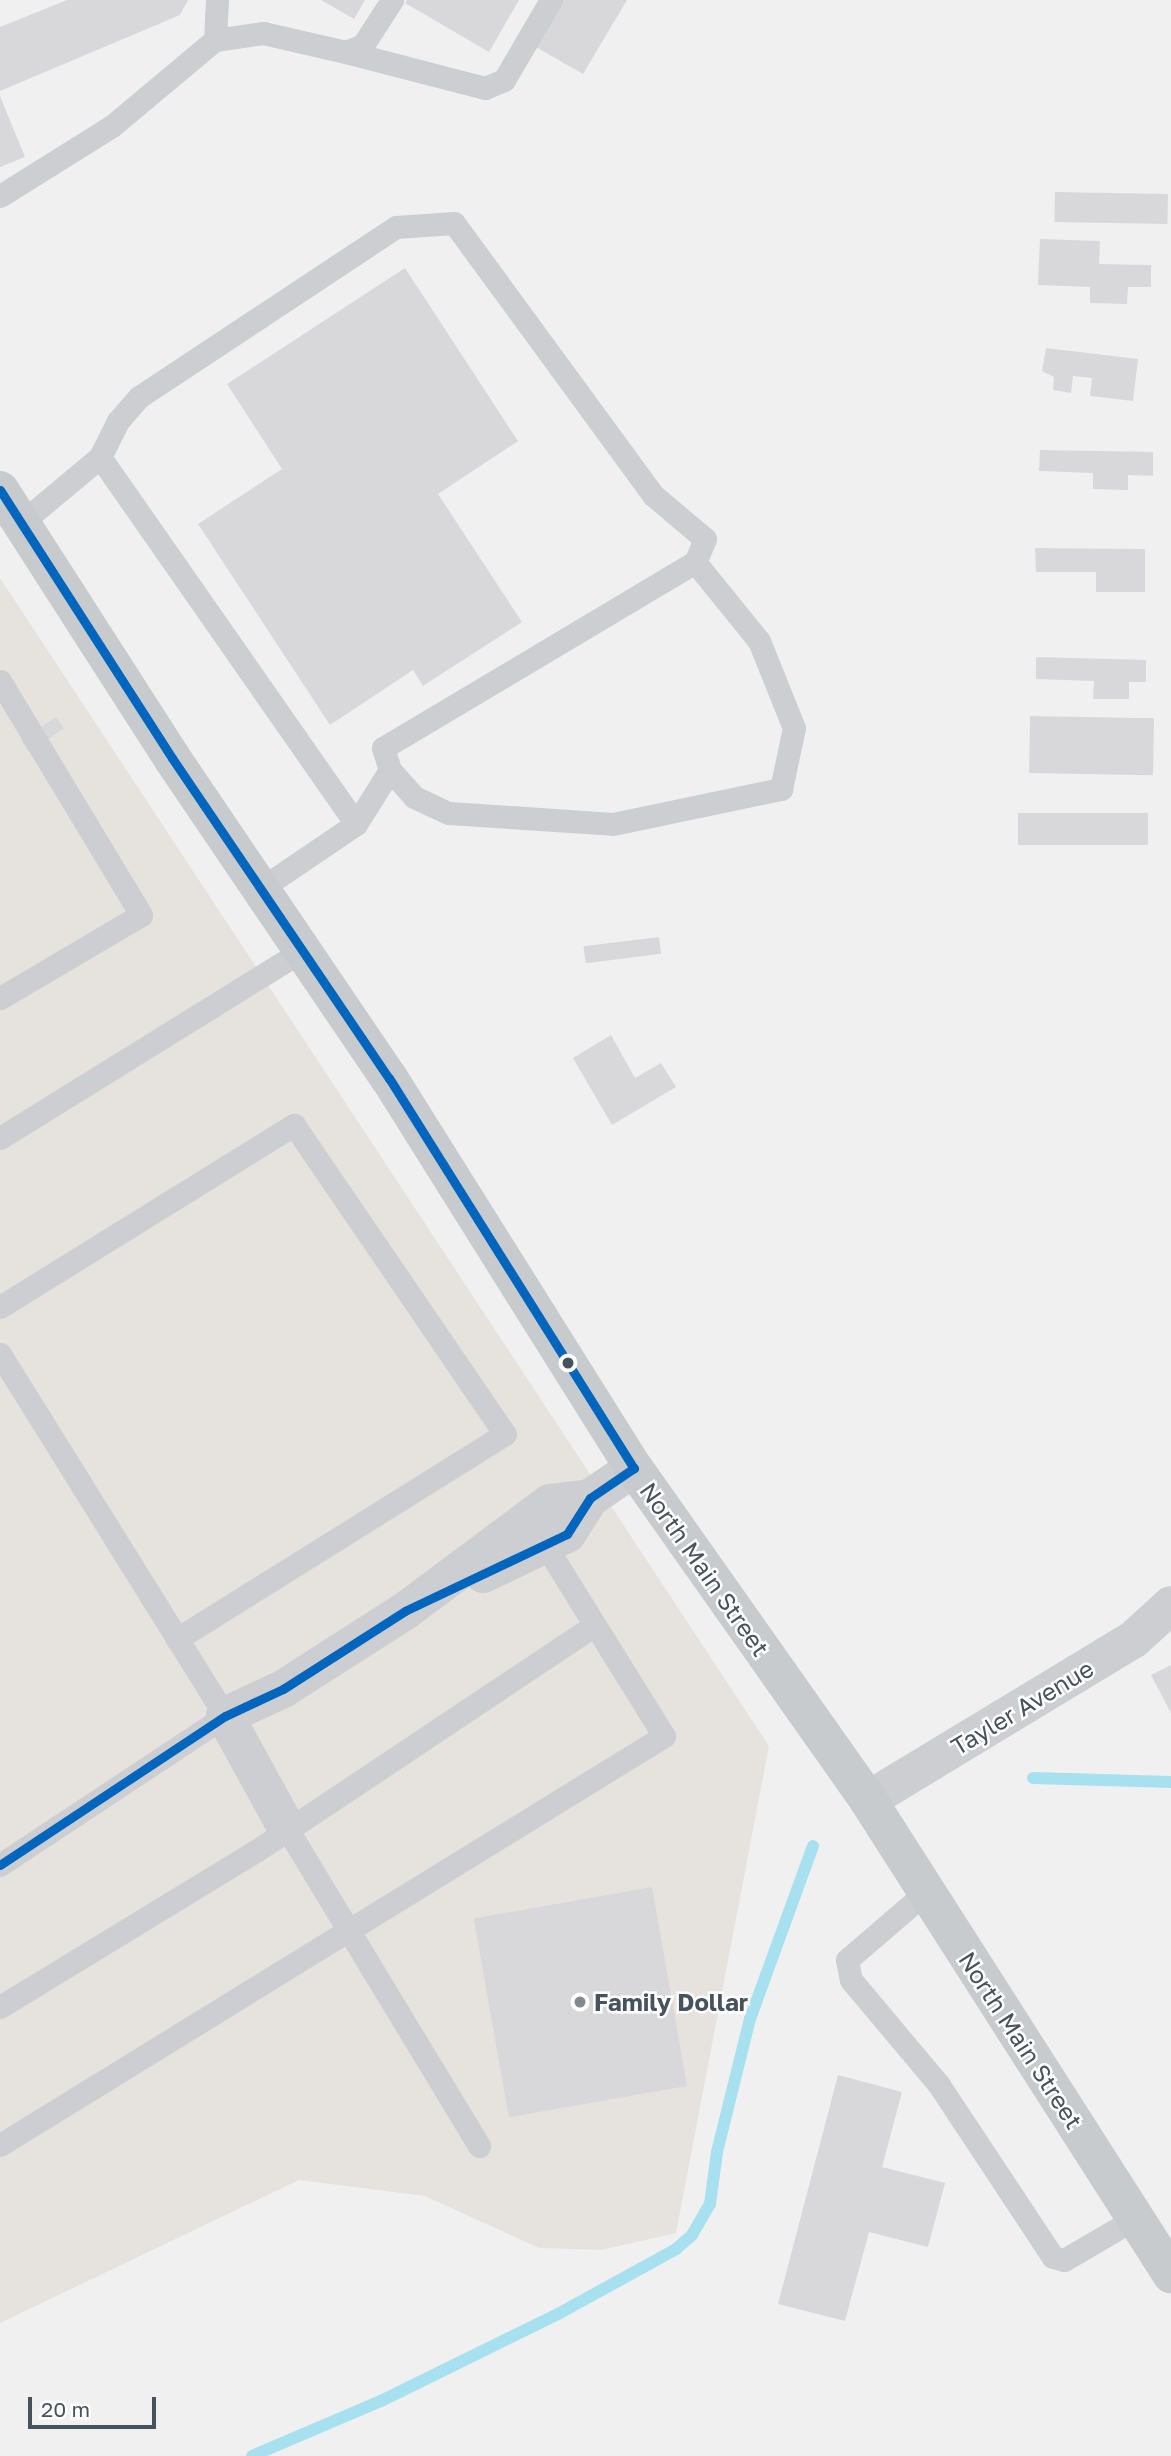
<!DOCTYPE html>
<style>
body{margin:0}
#map{position:relative;width:1171px;height:2456px;overflow:hidden;background:#f1f0f0;font-family:"Golos Text",sans-serif}
div>[style]{position:absolute}
[style*='--x']{left:calc(var(--x)*1px);top:calc(var(--y)*1px);width:calc(var(--w)*1px);rotate:calc(var(--a)*1deg)}
.commercial>*{inset:0;background:#e6e3de}
.stream>*{height:12px;margin:-6px;padding:0 6px;transform-origin:6px;border-radius:6px;background:#a7e1f0}
.building>*{inset:0;background:#d8d8da;transform-origin:0 0}
.service>*{height:23px;margin:-11.5px;padding:0 11.5px;transform-origin:11.5px;border-radius:11.5px;background:#ccced1}
.minor>*{height:38px;margin:-19px;padding:0 19px;transform-origin:19px;border-radius:19px;background:#ccced1}
.primary>*{height:38px;margin:-19px;padding:0 19px;transform-origin:19px;border-radius:19px;background:#c7cbce}
.bus-1>*{height:9px;margin:-4.5px;padding:0 4.5px;transform-origin:4.5px;border-radius:4.5px;background:#0065bd}
.dots>*{width:19px;height:19px;translate:-50% -50%;box-sizing:border-box;border:4px solid #fff;border-radius:50%}
span{translate:-50% -50%;white-space:nowrap;text-align:center;line-height:1.15;-webkit-text-stroke:5px #fff;paint-order:stroke}
.street-label{font-size:24px;color:#46525d}
.poi-label{font-size:24px;color:#46525d;font-weight:700}
.left{translate:0 -50%;text-align:left}
.scale{position:absolute;left:28px;top:2397px;width:128px;height:32px;box-sizing:border-box;border:4px solid #46525d;border-top:0;padding-left:9px;font-size:21px;line-height:24px;white-space:nowrap;color:#46525d;-webkit-text-stroke:5px #fff;paint-order:stroke}
</style>
<div id="map">
<div class="commercial">
<i style="clip-path:polygon(0 578px,769px 1746px,676px 2233px,601px 2250px,539px 2248px,425px 2196px,299px 2180px,0 2323px)"></i>
</div>
<div class="stream">
<i style="--x:1033;--y:1778;--w:138;--a:1.7"></i>
<i style="--x:252;--y:2456;--w:140;--a:-23.1"></i>
<i style="--x:381;--y:2401;--w:197;--a:-26.2"></i>
<i style="--x:558;--y:2314;--w:135;--a:-28.8"></i>
<i style="--x:676;--y:2249;--w:21;--a:-41"></i>
<i style="--x:692;--y:2235;--w:36;--a:-60"></i>
<i style="--x:710;--y:2204;--w:52;--a:-82.3"></i>
<i style="--x:717;--y:2152;--w:137;--a:-76.1"></i>
<i style="--x:750;--y:2019;--w:184;--a:-70"></i>
</div>
<div class="building">
<i style="clip-path:polygon(67px 0,188px 0,180px 15px,0 91px,0 27px)"></i>
<i style="clip-path:polygon(321px 0,365px 0,354px 19px)"></i>
<i style="clip-path:polygon(407px 0,519px 0,489px 52px,405px 3px)"></i>
<i style="clip-path:polygon(563px 0,627px 0,583px 74px,536px 47px)"></i>
<i style="clip-path:polygon(0 96px,25px 157px,0 167px)"></i>
<i style="left:1055px;top:192px;width:113px;height:30px;rotate:1deg"></i>
<i style="clip-path:polygon(1040px 239px,1100px 241px,1099px 264px,1151px 265px,1151px 287px,1128px 287px,1127px 304px,1090px 303px,1090px 287px,1038px 285px)"></i>
<i style="clip-path:polygon(405px 268px,518px 441px,438px 494px,522px 622px,423px 686px,413px 670px,330px 725px,198px 524px,282px 469px,227px 384px)"></i>
<i style="clip-path:polygon(1046px 348px,1138px 359px,1133px 401px,1090px 396px,1092px 378px,1073px 376px,1071px 393px,1053px 390px,1054px 377px,1042px 371px)"></i>
<i style="clip-path:polygon(1040px 450px,1153px 452px,1153px 476px,1128px 475px,1128px 490px,1093px 489px,1093px 473px,1039px 471px)"></i>
<i style="clip-path:polygon(1035px 548px,1145px 549px,1145px 592px,1096px 592px,1096px 572px,1036px 572px)"></i>
<i style="clip-path:polygon(1036px 657px,1146px 660px,1146px 682px,1129px 682px,1129px 699px,1093px 699px,1094px 681px,1036px 679px)"></i>
<i style="left:1030px;top:716px;width:124px;height:57px;rotate:1deg"></i>
<i style="left:56px;top:717px;width:14px;height:42px;rotate:56deg"></i>
<i style="left:1018px;top:813px;width:130px;height:32px"></i>
<i style="left:659px;top:937px;width:17px;height:76px;rotate:83deg"></i>
<i style="clip-path:polygon(611px 1035px,635px 1078px,661px 1063px,676px 1087px,612px 1125px,573px 1058px)"></i>
<i style="clip-path:polygon(1171px 1665px,1171px 1713px,1151px 1675px)"></i>
<i style="left:652px;top:1887px;width:202px;height:181px;rotate:80deg"></i>
<i style="clip-path:polygon(838px 2075px,902px 2092px,882px 2167px,945px 2183px,928px 2247px,869px 2232px,845px 2321px,778px 2304px)"></i>
</div>
<div class="service">
<i style="--x:215;--y:40;--w:40;--a:-87.1"></i>
<i style="--x:346;--y:52;--w:144;--a:14.5"></i>
<i style="--x:485;--y:88;--w:21;--a:-23"></i>
<i style="--x:504;--y:80;--w:93;--a:-59.6"></i>
<i style="--x:0;--y:196;--w:132;--a:-32"></i>
<i style="--x:112;--y:126;--w:134;--a:-39.9"></i>
<i style="--x:215;--y:40;--w:49;--a:-8.3"></i>
<i style="--x:263;--y:33;--w:85;--a:12.9"></i>
<i style="--x:346;--y:52;--w:18;--a:-22"></i>
<i style="--x:363;--y:45;--w:54;--a:-57.2"></i>
<i style="--x:100;--y:457;--w:447;--a:55.1"></i>
<i style="--x:21;--y:523;--w:103;--a:-39.9"></i>
<i style="--x:100;--y:457;--w:40;--a:-63.4"></i>
<i style="--x:118;--y:421;--w:32;--a:-49"></i>
<i style="--x:139;--y:397;--w:308;--a:-33.5"></i>
<i style="--x:396;--y:227;--w:58;--a:-3.9"></i>
<i style="--x:454;--y:223;--w:337;--a:53.8"></i>
<i style="--x:653;--y:495;--w:68;--a:40.2"></i>
<i style="--x:705;--y:539;--w:25;--a:113"></i>
<i style="--x:695;--y:562;--w:363;--a:149.2"></i>
<i style="--x:383;--y:748;--w:23;--a:72"></i>
<i style="--x:390;--y:770;--w:64;--a:122.2"></i>
<i style="--x:356;--y:824;--w:114;--a:145.8"></i>
<i style="--x:0;--y:681;--w:273;--a:58.9"></i>
<i style="--x:141;--y:915;--w:164;--a:149.5"></i>
<i style="--x:390;--y:770;--w:36;--a:48"></i>
<i style="--x:414;--y:797;--w:38;--a:25"></i>
<i style="--x:449;--y:813;--w:164;--a:3.8"></i>
<i style="--x:613;--y:824;--w:172;--a:-11.8"></i>
<i style="--x:781;--y:789;--w:62;--a:-78"></i>
<i style="--x:794;--y:728;--w:94;--a:-111.9"></i>
<i style="--x:759;--y:641;--w:102;--a:-129"></i>
<i style="--x:0;--y:1138;--w:357;--a:-31.8"></i>
<i style="--x:0;--y:1307;--w:346;--a:-31.8"></i>
<i style="--x:294;--y:1125;--w:374;--a:55.7"></i>
<i style="--x:505;--y:1434;--w:387;--a:148"></i>
<i style="--x:0;--y:1354;--w:426;--a:58.1"></i>
<i style="--x:225;--y:1716;--w:270;--a:146.5"></i>
<i style="--x:286;--y:1827;--w:373;--a:58.8"></i>
<i style="--x:926;--y:1892;--w:104;--a:139.3"></i>
<i style="--x:847;--y:1960;--w:20;--a:79"></i>
<i style="--x:851;--y:1980;--w:137;--a:50"></i>
<i style="--x:939;--y:2085;--w:206;--a:56.5"></i>
<i style="--x:1053;--y:2257;--w:11;--a:15"></i>
<i style="--x:1064;--y:2260;--w:83;--a:-30.3"></i>
<i style="--x:0;--y:2007;--w:300;--a:-31.4"></i>
<i style="--x:256;--y:1851;--w:407;--a:-33.7"></i>
<i style="--x:0;--y:2145;--w:780;--a:-31.63"></i>
<i style="--x:664;--y:1736;--w:225;--a:-121.9"></i>
</div>
<div class="minor">
<i style="--x:483;--y:1574;--w:93;--a:-25.5"></i>
<i style="--x:567;--y:1534;--w:43;--a:-57.4"></i>
<i style="--x:590;--y:1498;--w:53;--a:-34.3"></i>
<i style="--x:868;--y:1800;--w:311;--a:-31.2"></i>
<i style="--x:1134;--y:1639;--w:50;--a:-42.6"></i>
<i style="--x:286;--y:1827;--w:127;--a:-118.8"></i>
<i style="--x:225;--y:1716;--w:64;--a:-25"></i>
<i style="--x:283;--y:1689;--w:145;--a:-32.6"></i>
<i style="--x:405;--y:1611;--w:181;--a:-36.7"></i>
<i style="--x:550;--y:1503;--w:40;--a:-7.1"></i>
</div>
<div class="primary">
<i style="--x:0;--y:490;--w:318;--a:57.3"></i>
<i style="--x:172;--y:758;--w:387;--a:55.9"></i>
<i style="--x:389;--y:1078;--w:461;--a:57.9"></i>
<i style="--x:634;--y:1468;--w:406;--a:54.8"></i>
<i style="--x:868;--y:1800;--w:563;--a:57.41"></i>
</div>
<div class="bus-1">
<i style="--x:0;--y:490;--w:318;--a:57.3"></i>
<i style="--x:172;--y:758;--w:387;--a:55.9"></i>
<i style="--x:389;--y:1078;--w:461;--a:57.9"></i>
<i style="--x:634;--y:1468;--w:53;--a:145.7"></i>
<i style="--x:590;--y:1498;--w:43;--a:122.6"></i>
<i style="--x:567;--y:1534;--w:179;--a:154.6"></i>
<i style="--x:405;--y:1611;--w:145;--a:147.4"></i>
<i style="--x:283;--y:1689;--w:64;--a:155"></i>
<i style="--x:225;--y:1716;--w:270;--a:146.5"></i>
</div>
<div class="dots">
<i style="left:568px;top:1363px;background:#46525d"></i>
<i style="left:580px;top:2002px;background:#828990"></i>
</div>
<div class="street-label">
<span style="left:705px;top:1569px;rotate:55deg">North Main Street</span>
<span style="left:1022px;top:1707px;rotate:-31deg">Tayler Avenue</span>
<span style="left:1021px;top:2040px;rotate:57deg">North Main Street</span>
</div>
<div class="poi-label">
<span class="left" style="left:594px;top:2002px">Family Dollar</span>
</div>
<div class="scale">20 m</div>
</div>
